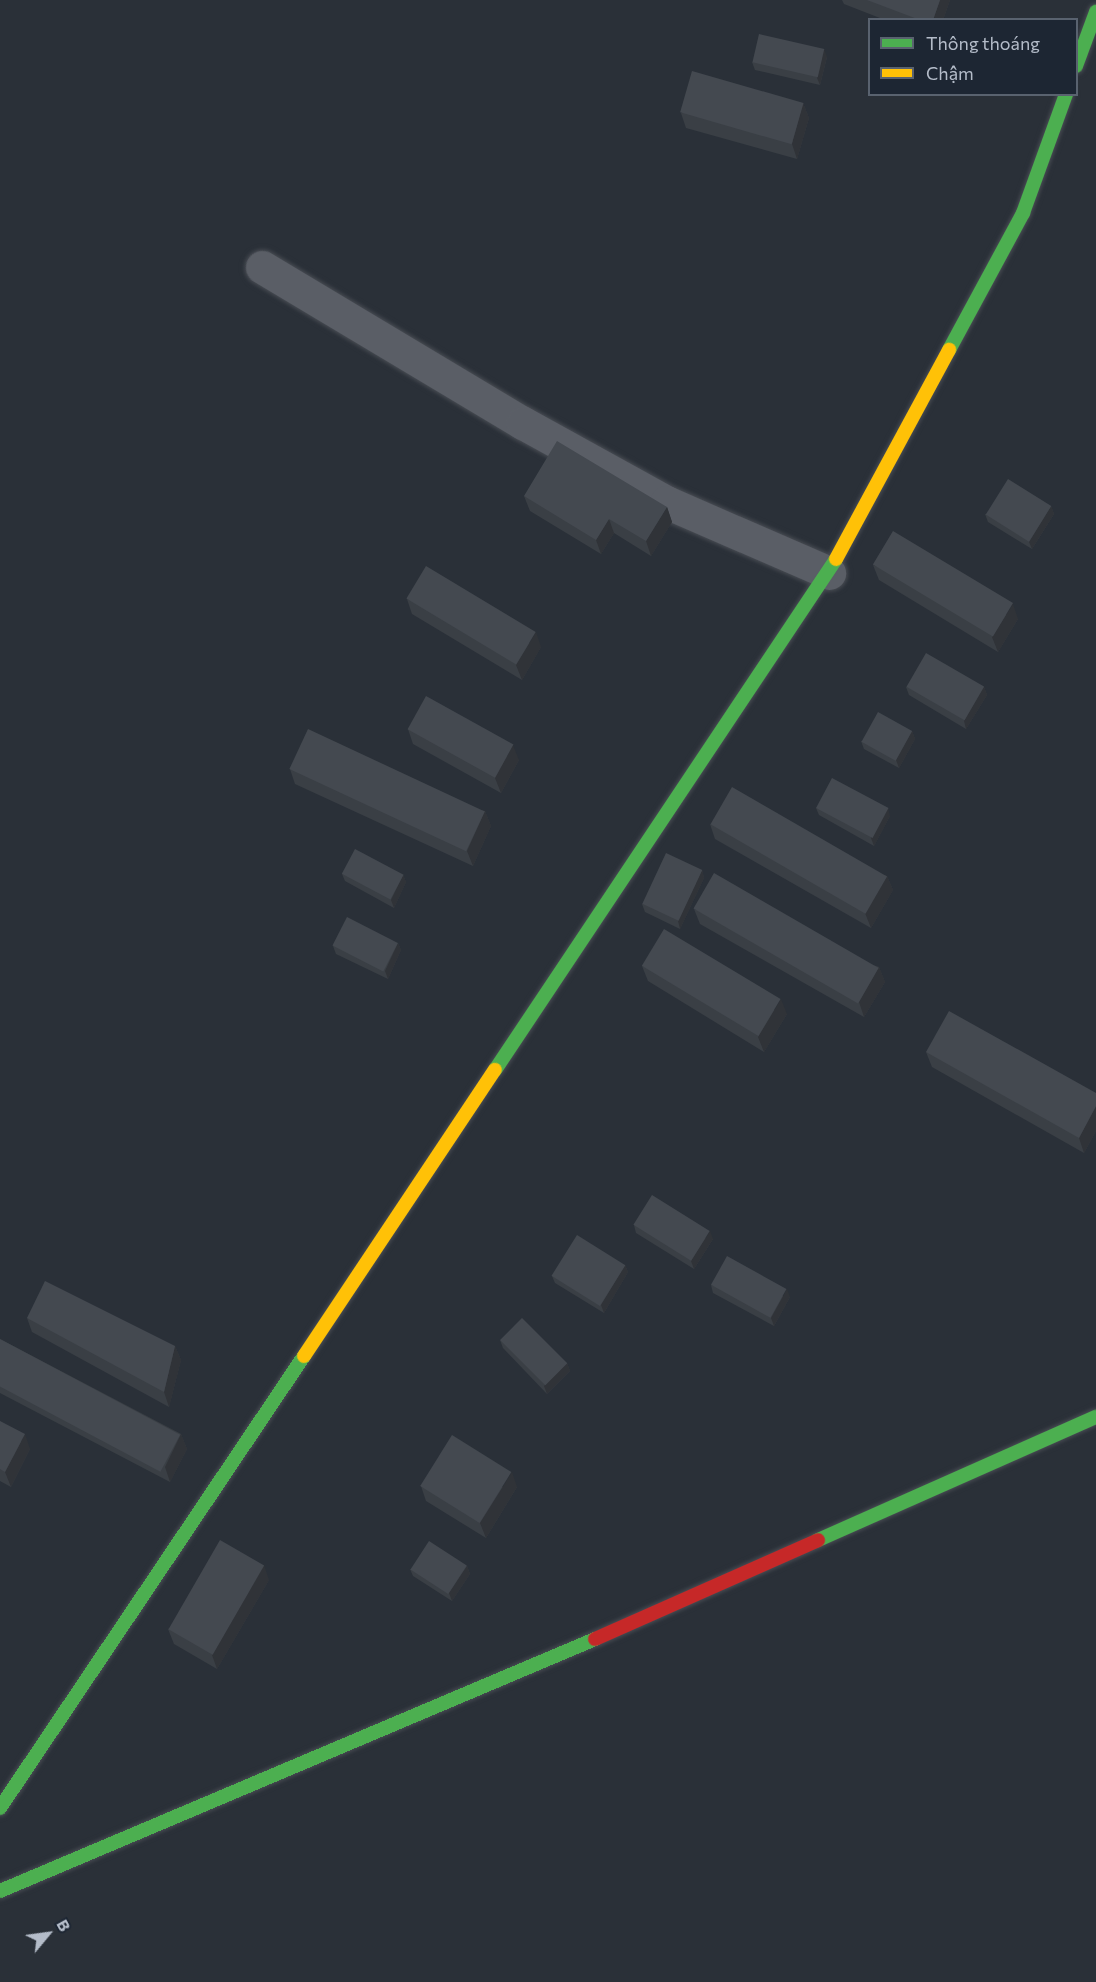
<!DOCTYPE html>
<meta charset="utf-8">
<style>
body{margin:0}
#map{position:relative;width:1096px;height:1982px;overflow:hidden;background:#2a3038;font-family:Commissioner,sans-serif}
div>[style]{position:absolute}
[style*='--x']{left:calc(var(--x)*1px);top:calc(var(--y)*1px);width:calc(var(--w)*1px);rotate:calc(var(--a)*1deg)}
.roads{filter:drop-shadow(0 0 2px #484c53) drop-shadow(0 0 2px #484c53)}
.street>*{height:33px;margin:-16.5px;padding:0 16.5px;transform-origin:16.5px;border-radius:16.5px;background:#5a5e66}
.fast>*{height:14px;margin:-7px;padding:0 7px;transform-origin:7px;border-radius:7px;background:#4caf50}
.slow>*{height:14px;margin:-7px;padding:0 7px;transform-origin:7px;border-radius:7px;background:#ffc107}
.jam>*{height:14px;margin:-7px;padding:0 7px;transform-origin:7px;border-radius:7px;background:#c62828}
.wall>*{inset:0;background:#3a3f45}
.shaded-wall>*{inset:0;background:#303338}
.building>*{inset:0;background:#444950;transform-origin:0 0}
span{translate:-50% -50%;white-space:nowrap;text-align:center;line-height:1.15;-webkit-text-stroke:6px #1d2633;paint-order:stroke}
.legend{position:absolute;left:868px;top:18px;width:210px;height:78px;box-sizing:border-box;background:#1d2633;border:2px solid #59626f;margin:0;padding:8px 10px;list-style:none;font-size:18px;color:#b4bcc9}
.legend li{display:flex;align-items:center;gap:12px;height:30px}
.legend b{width:30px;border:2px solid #59626f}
.north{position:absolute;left:18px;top:1904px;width:60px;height:60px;-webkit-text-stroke:4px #1d2633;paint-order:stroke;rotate:61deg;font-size:16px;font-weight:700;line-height:24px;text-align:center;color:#b4bcc9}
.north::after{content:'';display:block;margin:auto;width:21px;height:27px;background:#b4bcc9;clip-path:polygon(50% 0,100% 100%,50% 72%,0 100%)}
</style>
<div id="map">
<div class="roads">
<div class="street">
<i style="--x:262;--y:267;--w:304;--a:30.9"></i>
<i style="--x:523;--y:423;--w:163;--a:28.9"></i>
<i style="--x:666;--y:502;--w:178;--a:23.5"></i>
</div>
<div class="fast">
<i style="--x:1076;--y:66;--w:58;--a:-69.7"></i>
<i style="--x:949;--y:350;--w:156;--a:-61.6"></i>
<i style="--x:1023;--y:213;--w:127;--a:-70.1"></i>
<i style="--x:495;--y:1070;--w:614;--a:-56.28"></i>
<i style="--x:818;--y:1540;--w:304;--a:-23.9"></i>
<i style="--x:0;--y:1808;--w:545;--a:-56.08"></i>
<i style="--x:0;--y:1891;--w:646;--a:-22.95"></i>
</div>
<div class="slow">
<i style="--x:836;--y:559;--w:238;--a:-61.6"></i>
<i style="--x:304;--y:1356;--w:344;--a:-56.3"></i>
</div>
<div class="jam">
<i style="--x:595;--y:1639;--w:244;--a:-23.9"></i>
</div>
</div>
<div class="wall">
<i style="clip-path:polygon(842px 0,950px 0,943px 20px,885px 20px,844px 4px)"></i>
<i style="clip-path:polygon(827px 57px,820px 85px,755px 70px,752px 62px)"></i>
<i style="clip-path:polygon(803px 103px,809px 118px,797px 159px,686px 128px,681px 113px)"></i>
<i style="clip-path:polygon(524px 496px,667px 507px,672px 522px,651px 556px,614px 533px,601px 554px,530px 511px)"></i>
<i style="clip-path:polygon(1051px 506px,1054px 514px,1032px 549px,988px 522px,985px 514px)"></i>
<i style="clip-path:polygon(873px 565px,1018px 619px,998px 652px,879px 580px)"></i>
<i style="clip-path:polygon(407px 599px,541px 647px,522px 680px,412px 614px)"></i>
<i style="clip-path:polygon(906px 687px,984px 687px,987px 695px,966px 729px,909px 695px)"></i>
<i style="clip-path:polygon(408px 729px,519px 760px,501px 793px,413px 744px)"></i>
<i style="clip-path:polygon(912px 731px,915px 739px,899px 768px,864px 749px,861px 741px)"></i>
<i style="clip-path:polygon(290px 769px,485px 811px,491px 826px,473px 866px,295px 784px)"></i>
<i style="clip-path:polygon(816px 808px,890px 816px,874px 846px,819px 815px)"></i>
<i style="clip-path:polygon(710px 824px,887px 876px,893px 890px,871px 928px,715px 839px)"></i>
<i style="clip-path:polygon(702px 870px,704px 878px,680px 929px,645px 912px,642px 904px)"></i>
<i style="clip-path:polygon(342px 874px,403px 875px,406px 882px,394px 908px,345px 881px)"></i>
<i style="clip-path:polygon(694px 909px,879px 967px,885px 982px,864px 1017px,700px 924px)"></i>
<i style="clip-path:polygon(398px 943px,401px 950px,388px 979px,336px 954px,333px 946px)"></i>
<i style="clip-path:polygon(642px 966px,787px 1014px,764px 1052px,648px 981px)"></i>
<i style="clip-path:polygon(926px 1052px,1096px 1093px,1096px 1131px,1084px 1153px,932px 1067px)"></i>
<i style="clip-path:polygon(634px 1225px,713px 1239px,694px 1269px,636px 1233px)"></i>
<i style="clip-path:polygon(625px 1265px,628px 1272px,604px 1313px,555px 1283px,552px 1276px)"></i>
<i style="clip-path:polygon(711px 1285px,790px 1297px,774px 1326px,713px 1293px)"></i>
<i style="clip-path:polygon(27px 1318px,175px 1346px,181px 1360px,169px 1407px,32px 1332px)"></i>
<i style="clip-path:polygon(0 1339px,181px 1434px,187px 1449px,170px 1482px,0 1393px)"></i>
<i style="clip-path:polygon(500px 1340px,567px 1363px,570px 1371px,547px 1394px,503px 1348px)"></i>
<i style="clip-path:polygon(0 1421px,30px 1449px,11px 1487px,0 1481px)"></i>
<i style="clip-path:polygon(421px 1486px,517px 1487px,486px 1538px,426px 1501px)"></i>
<i style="clip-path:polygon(467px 1566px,470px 1574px,452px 1601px,413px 1576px,410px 1569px)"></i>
<i style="clip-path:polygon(269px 1580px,217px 1669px,174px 1644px,168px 1629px)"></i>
</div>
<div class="shaded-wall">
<i style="clip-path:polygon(940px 0,950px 0,943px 20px,933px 20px)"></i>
<i style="clip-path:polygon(824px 49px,827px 57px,820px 85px,817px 78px)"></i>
<i style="clip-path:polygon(803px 103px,809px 118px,797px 159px,792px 144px)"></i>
<i style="clip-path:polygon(1051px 506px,1054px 514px,1032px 549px,1029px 542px)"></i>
<i style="clip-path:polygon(667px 507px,672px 522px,651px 556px,646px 541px)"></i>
<i style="clip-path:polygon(609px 519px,614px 533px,601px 554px,596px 540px)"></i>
<i style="clip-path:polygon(1013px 604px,1018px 619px,998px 652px,992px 637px)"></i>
<i style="clip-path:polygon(536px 632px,541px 647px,522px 680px,516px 665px)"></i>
<i style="clip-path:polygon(984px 687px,987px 695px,966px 729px,964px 721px)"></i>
<i style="clip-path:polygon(912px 731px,915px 739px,899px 768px,896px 760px)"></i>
<i style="clip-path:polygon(513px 745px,519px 760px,501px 793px,495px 778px)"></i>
<i style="clip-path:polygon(888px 808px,890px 816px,874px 846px,871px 838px)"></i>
<i style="clip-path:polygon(485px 811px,491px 826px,473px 866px,467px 851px)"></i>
<i style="clip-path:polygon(702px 870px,704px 878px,680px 929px,678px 921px)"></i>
<i style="clip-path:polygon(403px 875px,406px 882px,394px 908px,391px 900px)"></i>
<i style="clip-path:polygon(887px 876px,893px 890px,871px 928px,865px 913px)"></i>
<i style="clip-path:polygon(398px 943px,401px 950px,388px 979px,385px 971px)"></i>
<i style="clip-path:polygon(879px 967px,885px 982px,864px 1017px,859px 1002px)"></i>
<i style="clip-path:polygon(781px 999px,787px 1014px,764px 1052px,758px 1037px)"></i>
<i style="clip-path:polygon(1096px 1106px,1096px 1131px,1084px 1153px,1079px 1138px)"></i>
<i style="clip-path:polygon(710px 1231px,713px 1239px,694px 1269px,691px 1261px)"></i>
<i style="clip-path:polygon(625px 1265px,628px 1272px,604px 1313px,601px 1305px)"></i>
<i style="clip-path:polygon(787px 1289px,790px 1297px,774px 1326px,771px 1318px)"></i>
<i style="clip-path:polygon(175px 1346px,181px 1360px,169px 1407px,164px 1392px)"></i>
<i style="clip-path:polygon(567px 1363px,570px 1371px,547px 1394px,544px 1386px)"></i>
<i style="clip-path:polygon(25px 1434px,30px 1449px,11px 1487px,5px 1472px)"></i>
<i style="clip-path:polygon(181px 1434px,187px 1449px,170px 1482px,165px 1467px)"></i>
<i style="clip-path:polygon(512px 1472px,517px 1487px,486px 1538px,480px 1523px)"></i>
<i style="clip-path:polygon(264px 1565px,269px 1580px,217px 1669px,212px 1655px)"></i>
<i style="clip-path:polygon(467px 1566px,470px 1574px,452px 1601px,449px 1593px)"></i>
</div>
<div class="building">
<i style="clip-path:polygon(867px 0,940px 0,933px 20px,920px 20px)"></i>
<i style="left:759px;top:34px;width:67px;height:29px;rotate:13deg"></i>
<i style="left:692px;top:71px;width:116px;height:43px;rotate:16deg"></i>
<i style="clip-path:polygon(557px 441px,667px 507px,646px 541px,609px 519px,596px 540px,524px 496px)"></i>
<i style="left:1008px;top:479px;width:51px;height:42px;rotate:32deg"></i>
<i style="left:893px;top:531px;width:140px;height:39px;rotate:31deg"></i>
<i style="left:426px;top:566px;width:128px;height:38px;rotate:31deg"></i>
<i style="left:926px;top:653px;width:67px;height:39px;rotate:30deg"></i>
<i style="left:426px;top:696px;width:100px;height:38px;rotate:29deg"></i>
<i style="left:878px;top:712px;width:39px;height:34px;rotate:29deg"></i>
<i style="left:308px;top:729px;width:195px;height:44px;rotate:25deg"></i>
<i style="left:832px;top:778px;width:64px;height:34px;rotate:28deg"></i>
<i style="left:732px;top:787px;width:179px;height:43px;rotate:30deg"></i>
<i style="left:355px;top:849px;width:55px;height:28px;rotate:28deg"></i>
<i style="left:666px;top:853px;width:40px;height:56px;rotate:25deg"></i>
<i style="left:714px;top:873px;width:190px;height:41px;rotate:30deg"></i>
<i style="left:347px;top:917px;width:57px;height:32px;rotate:27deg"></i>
<i style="left:664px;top:929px;width:136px;height:43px;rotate:31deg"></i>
<i style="clip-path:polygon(949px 1011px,1096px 1093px,1096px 1106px,1079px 1138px,926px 1052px)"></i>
<i style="left:652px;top:1195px;width:68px;height:35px;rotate:32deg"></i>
<i style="left:577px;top:1235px;width:57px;height:48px;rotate:32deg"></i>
<i style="left:727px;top:1256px;width:68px;height:33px;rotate:29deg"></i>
<i style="clip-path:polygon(45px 1281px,175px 1346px,164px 1392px,27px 1318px)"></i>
<i style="left:522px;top:1318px;width:64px;height:31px;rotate:45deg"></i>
<i style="left:0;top:1339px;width:204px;height:42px;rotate:28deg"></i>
<i style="clip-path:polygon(0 1421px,25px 1434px,5px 1472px,0 1469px)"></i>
<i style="left:452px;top:1435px;width:70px;height:60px;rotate:32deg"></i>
<i style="left:220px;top:1540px;width:51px;height:103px;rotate:30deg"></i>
<i style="left:429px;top:1541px;width:45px;height:34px;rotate:33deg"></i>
</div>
<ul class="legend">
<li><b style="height:8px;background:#4caf50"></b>Thông thoáng</li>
<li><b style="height:8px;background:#ffc107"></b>Chậm</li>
</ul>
<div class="north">B</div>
</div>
